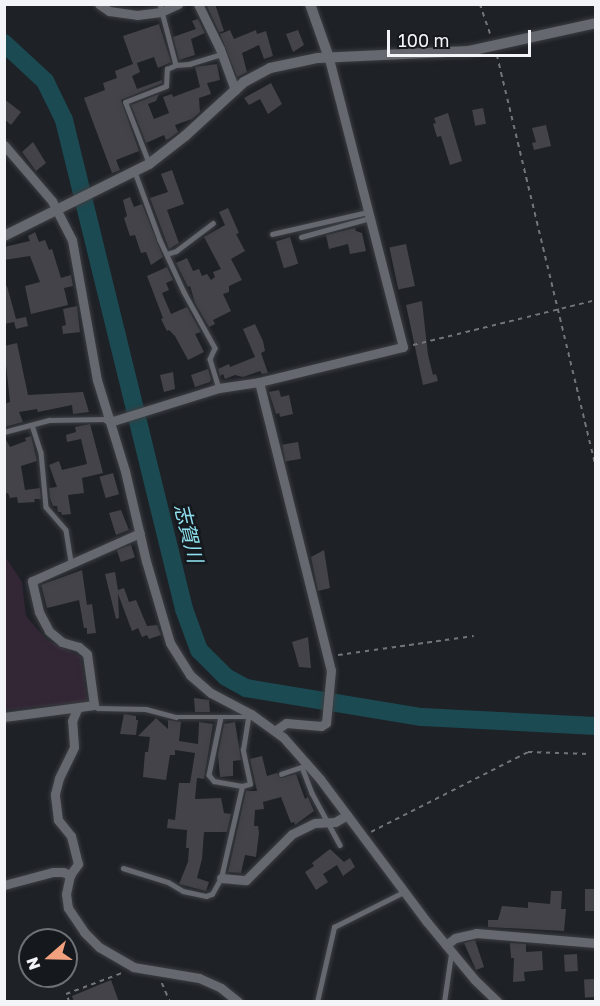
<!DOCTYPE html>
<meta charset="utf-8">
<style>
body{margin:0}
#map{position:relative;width:600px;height:1006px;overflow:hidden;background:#1e2126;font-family:"Golos Text","Noto Sans JP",sans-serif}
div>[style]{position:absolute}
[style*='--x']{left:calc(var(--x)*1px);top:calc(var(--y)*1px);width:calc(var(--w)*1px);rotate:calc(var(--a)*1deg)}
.green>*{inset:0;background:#332635}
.river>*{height:18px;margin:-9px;padding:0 9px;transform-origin:9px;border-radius:9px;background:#1b4a52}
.building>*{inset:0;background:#444349;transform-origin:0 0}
.path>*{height:1.5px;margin-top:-0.75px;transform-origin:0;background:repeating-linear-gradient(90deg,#727579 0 4.5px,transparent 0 9px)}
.roads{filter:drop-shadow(0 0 2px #3b3e42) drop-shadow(0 0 2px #3b3e42)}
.service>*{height:4.5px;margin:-2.25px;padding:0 2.25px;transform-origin:2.25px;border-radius:2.25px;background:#65686e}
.minor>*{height:9px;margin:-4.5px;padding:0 4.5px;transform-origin:4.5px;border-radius:4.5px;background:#65686e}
.tertiary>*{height:10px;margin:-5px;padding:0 5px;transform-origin:5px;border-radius:5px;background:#65686e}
span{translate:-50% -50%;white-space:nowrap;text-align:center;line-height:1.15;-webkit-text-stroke:5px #15181d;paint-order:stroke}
.water-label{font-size:20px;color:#8fe1ef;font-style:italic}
.frame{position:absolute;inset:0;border:6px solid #f2f4f8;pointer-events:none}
.north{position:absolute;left:18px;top:928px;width:60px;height:60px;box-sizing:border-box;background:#15181d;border:2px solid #6d7075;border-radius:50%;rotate:250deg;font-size:16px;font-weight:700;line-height:24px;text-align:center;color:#f2f4f8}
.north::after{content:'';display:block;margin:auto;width:21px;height:27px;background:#f1a17d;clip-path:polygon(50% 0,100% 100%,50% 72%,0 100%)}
.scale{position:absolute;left:387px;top:30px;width:144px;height:27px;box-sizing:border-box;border:3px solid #f2f4f8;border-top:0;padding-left:8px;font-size:18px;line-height:21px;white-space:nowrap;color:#f2f4f8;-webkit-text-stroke:4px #15181d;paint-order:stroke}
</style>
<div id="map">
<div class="green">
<i style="clip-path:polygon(4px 555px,22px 582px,26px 616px,47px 640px,81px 657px,87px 702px,5px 710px)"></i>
</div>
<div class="river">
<i style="--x:4;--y:43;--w:56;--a:42.8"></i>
<i style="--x:45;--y:81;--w:43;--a:64"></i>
<i style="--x:64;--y:120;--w:504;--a:76.21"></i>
<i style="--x:184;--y:609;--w:44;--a:69.9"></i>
<i style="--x:199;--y:650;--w:38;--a:45"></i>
<i style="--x:226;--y:677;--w:23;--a:29"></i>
<i style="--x:246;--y:688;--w:178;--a:9.4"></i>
<i style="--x:422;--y:717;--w:174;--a:3"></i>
</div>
<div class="building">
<i style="clip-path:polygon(206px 4px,215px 4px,224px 31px,219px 32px)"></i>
<i style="clip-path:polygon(198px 19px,205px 33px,191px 39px,195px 55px,179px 60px,173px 37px,196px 29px,192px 21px)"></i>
<i style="clip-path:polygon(159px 24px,171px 62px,158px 68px,154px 57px,137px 63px,140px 72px,132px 76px,137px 89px,162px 80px,162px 83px,121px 100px,139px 151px,116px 160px,120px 170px,112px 173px,84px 98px,105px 90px,103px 83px,117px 78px,115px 71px,133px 64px,123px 36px)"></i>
<i style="clip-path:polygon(230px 30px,234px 39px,256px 30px,257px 34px,266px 31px,273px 56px,264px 59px,259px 45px,242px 53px,247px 72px,237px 77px,220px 34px)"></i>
<i style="clip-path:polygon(298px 30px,304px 45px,293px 52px,286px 34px)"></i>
<i style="clip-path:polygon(217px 64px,220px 80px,207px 83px,211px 94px,199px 98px,200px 112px,192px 119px,175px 125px,178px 132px,170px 138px,166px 140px,164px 135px,146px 143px,131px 105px,159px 94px,156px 101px,148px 104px,154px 119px,169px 113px,163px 97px,172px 94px,173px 97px,200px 87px,195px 67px)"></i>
<i style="clip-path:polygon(271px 83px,282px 104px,268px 114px,260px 99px,249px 105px,244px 98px)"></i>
<i style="clip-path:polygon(4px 99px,21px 112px,11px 125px,4px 119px)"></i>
<i style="left:483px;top:108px;width:16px;height:11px;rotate:79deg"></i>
<i style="clip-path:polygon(448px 113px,462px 161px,450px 165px,441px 136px,437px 137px,433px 124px,436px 123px,434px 118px)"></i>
<i style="clip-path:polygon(546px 125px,551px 146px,534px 150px,532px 143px,536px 142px,532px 128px)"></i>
<i style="clip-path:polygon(33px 142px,46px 163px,36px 171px,22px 152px)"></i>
<i style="clip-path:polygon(172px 170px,184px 204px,167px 210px,179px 243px,169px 249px,150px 198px,168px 192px,161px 174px)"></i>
<i style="clip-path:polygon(130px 197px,134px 207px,142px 204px,163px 257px,151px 265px,146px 252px,141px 253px,135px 235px,130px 236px,124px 218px,127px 216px,123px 200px)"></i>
<i style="clip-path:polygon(228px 208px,239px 233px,236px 234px,245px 251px,231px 259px,242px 280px,229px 286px,229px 292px,223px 294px,231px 311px,213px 320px,215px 324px,209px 327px,195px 303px,190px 286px,188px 287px,176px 263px,187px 258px,193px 271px,199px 269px,202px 276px,207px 274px,211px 280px,215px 277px,213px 272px,221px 269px,204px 237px,225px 225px,219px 212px)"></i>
<i style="clip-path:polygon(355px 228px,356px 231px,362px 233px,366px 251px,350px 254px,348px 244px,329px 249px,326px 235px)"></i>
<i style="clip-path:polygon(35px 232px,39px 242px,45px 240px,49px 250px,52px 249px,61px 278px,71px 275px,73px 286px,64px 288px,68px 305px,31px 314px,25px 286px,40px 282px,30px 256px,4px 260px,4px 247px,30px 241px,28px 236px)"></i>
<i style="left:290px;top:237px;width:28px;height:15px;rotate:73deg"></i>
<i style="left:406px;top:244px;width:43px;height:17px;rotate:78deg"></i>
<i style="clip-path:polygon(167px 267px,173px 280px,166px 283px,169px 290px,162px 293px,171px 314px,187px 307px,201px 332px,195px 334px,204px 352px,188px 360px,175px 336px,169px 330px,167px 331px,161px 319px,163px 318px,147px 276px)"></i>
<i style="clip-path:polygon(7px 286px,16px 319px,26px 317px,28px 326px,16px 329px,14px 322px,4px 324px,4px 287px)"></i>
<i style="clip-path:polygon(422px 301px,428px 355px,433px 375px,436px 374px,438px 381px,423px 385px,406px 305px)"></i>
<i style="clip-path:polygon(77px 306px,80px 332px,63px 334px,62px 326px,66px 325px,63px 309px)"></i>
<i style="clip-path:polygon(255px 324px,263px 341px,265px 351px,261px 353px,268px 373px,262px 374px,260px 371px,243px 377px,235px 375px,225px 379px,223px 374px,220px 376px,218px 369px,229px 364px,230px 367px,255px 357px,243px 329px)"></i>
<i style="clip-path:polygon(17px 343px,28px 395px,83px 392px,89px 412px,73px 414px,72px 405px,38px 412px,37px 409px,19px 412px,23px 422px,4px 427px,4px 404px,10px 402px,4px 346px)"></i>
<i style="clip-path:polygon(208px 369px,211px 379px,210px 382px,195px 387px,191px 375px)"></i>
<i style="clip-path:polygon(173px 372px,175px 389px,164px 392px,160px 375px)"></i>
<i style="clip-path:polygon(279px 390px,281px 397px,289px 395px,293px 414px,280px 417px,279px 413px,276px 414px,269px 392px)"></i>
<i style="clip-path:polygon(90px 424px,103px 473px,82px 478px,84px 493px,68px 495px,71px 514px,62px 515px,61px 512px,58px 512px,57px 506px,53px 506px,50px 498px,49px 488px,57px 487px,49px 465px,59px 461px,62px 470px,87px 464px,81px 439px,67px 442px,66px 435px,76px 432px,75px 427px)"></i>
<i style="clip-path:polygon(4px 436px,10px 447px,26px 441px,25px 438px,31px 436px,37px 461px,21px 466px,25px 490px,40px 488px,41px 499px,34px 499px,35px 502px,18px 503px,17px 497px,10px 498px,8px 493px,4px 494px)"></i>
<i style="left:298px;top:442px;width:17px;height:16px;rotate:80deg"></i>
<i style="left:113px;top:473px;width:22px;height:14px;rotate:74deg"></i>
<i style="clip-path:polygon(121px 510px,129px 530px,116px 535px,109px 513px)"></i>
<i style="left:131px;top:545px;width:13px;height:15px;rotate:72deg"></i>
<i style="clip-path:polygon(324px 550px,330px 588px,318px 591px,311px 557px)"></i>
<i style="clip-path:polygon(82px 570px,87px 605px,92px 604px,96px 633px,87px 634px,87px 628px,84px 628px,79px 600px,47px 608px,41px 585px)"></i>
<i style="clip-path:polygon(115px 572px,118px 590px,124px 588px,129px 602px,136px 600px,147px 626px,157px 625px,161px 635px,149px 639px,147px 635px,142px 637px,138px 628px,132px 631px,118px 594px,119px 618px,116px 619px,105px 574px)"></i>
<i style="clip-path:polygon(308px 637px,311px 668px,299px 667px,292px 642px)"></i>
<i style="clip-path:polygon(194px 698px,209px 700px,210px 712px,195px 712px)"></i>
<i style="clip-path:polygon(124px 714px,136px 716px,136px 720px,138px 720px,136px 735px,120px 734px)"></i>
<i style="clip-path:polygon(156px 718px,168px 729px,168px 720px,181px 722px,179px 741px,198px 744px,199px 722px,213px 724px,204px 779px,197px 778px,195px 799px,221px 798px,224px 813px,231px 814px,227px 832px,204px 832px,202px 859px,197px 878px,209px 882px,206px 891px,179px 884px,188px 862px,189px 848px,186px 848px,187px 830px,167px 828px,168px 819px,175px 820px,179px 783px,190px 783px,195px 753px,175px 750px,175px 755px,170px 755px,166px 780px,143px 777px,145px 752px,148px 752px,150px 737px,138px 736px)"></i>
<i style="clip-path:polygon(235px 722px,241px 760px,233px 761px,233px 776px,220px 777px,218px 755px,224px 724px)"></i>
<i style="clip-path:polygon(262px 756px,267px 776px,277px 773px,281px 778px,296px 774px,305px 799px,308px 797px,314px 811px,295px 825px,294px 822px,291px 823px,281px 797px,263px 802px,264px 809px,255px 810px,254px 826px,258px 826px,259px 833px,256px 857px,245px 855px,241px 873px,228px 872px,246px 791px,257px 791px,250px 759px)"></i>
<i style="clip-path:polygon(330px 849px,344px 862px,350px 858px,355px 867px,343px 876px,337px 865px,323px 874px,328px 882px,316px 890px,305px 872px,314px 866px,312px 863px)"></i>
<i style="left:585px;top:889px;width:11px;height:22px"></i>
<i style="clip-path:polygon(551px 891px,562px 891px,561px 909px,566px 909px,564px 931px,488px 927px,488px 920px,498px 920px,502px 906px,528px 908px,528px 902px,550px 904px)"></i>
<i style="clip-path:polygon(475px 940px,484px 967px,476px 970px,464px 943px)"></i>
<i style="clip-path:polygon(510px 943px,526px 944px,526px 952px,542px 951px,543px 970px,524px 972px,525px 981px,513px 982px,514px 958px,511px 958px)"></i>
<i style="left:577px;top:954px;width:17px;height:13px;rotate:87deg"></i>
<i style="left:595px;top:979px;width:18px;height:11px;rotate:87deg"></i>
<i style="clip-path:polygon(111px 980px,119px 1002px,74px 1002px,72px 996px)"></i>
</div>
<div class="path">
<i style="--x:480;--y:4;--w:34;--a:71"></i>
<i style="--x:497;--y:55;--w:423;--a:76.5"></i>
<i style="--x:413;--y:345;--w:188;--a:-13.8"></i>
<i style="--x:338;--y:655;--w:137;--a:-8"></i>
<i style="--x:371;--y:832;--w:176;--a:-27"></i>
<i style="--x:528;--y:752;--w:61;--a:1.9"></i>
<i style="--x:162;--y:983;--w:21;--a:67"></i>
<i style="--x:69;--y:1002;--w:9;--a:-111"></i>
<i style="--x:66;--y:994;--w:60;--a:-20.6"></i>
</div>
<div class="roads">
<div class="service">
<i style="--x:160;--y:4;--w:63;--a:75.3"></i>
<i style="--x:176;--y:65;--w:13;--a:-4"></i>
<i style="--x:189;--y:64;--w:34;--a:-17"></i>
<i style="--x:149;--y:164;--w:66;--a:-111.2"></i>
<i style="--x:125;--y:102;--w:44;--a:-21.3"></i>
<i style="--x:166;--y:86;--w:17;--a:-87"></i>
<i style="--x:167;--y:69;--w:10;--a:-24"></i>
<i style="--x:135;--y:172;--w:72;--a:69.8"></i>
<i style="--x:160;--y:240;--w:57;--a:65.2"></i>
<i style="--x:184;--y:292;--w:64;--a:61"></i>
<i style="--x:215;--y:348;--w:12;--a:114"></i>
<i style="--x:210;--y:359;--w:30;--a:73"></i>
<i style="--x:272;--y:234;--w:98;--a:-12.9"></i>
<i style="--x:301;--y:237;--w:72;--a:-15.4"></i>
<i style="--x:167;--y:254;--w:9;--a:-18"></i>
<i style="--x:176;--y:251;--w:46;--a:-37.1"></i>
<i style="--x:32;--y:425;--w:28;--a:72"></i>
<i style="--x:41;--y:452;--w:55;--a:84.8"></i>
<i style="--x:46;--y:507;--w:30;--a:49"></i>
<i style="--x:66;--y:530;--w:32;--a:81"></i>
<i style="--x:4;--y:432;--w:47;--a:-14.9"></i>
<i style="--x:49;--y:420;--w:58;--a:-1"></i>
<i style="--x:94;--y:705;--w:5;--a:37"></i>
<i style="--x:98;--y:708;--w:48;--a:1.2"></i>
<i style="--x:146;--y:709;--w:31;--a:15"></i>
<i style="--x:176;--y:717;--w:72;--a:0"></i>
<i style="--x:221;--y:717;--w:59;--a:101.7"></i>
<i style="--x:209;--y:775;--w:8;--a:50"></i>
<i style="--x:214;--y:781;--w:28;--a:10"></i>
<i style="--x:242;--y:786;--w:8;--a:-14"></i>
<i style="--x:250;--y:784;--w:35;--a:-102"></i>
<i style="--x:243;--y:750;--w:33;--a:-81"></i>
<i style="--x:302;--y:767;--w:28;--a:69"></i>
<i style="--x:312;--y:793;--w:59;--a:61.7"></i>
<i style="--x:281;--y:774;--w:24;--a:-19"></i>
<i style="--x:123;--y:868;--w:47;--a:17.3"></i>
<i style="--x:168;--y:882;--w:17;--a:31"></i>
<i style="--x:183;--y:891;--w:24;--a:12"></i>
<i style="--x:206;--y:896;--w:6;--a:-18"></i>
<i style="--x:212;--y:894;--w:18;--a:-61"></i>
<i style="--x:221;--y:878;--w:94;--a:-77.1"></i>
<i style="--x:317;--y:1002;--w:77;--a:-77.2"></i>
<i style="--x:334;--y:927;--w:78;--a:-26.6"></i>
<i style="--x:444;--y:1002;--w:49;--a:-81.7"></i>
</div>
<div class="minor">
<i style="--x:99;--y:4;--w:12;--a:35"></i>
<i style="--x:109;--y:11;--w:28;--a:8"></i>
<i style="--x:137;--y:15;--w:24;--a:-7"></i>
<i style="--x:161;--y:12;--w:19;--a:-25"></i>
<i style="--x:198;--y:4;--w:50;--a:63.9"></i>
<i style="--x:220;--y:49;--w:44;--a:69.9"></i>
<i style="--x:4;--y:145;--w:74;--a:49.4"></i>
<i style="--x:52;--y:201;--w:44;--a:62.9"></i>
<i style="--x:72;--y:240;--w:142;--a:79.9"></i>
<i style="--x:97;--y:380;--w:95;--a:72.9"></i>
<i style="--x:125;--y:471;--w:92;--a:76.9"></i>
<i style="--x:146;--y:561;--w:85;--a:73.7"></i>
<i style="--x:170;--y:643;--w:38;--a:58"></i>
<i style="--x:190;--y:675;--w:28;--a:41"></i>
<i style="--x:211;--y:693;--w:45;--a:27.7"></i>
<i style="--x:251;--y:714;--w:39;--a:36"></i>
<i style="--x:283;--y:737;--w:56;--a:48.6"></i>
<i style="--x:320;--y:779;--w:179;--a:53.2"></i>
<i style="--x:427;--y:922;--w:75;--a:50.4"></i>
<i style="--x:475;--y:980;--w:32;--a:44"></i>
<i style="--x:259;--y:382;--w:297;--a:76"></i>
<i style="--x:331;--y:670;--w:53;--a:95.4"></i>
<i style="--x:326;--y:723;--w:6;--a:149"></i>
<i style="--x:321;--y:726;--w:35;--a:-175"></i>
<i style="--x:286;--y:723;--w:12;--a:145"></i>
<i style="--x:107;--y:419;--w:6;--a:18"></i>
<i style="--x:113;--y:421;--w:111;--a:-17.3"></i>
<i style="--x:219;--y:388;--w:40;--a:-8.5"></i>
<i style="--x:259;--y:382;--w:148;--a:-13.7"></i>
<i style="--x:403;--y:347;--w:298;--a:-104.4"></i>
<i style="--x:4;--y:717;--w:91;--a:-7.6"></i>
<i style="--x:94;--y:705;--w:51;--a:-97.8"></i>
<i style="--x:87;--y:654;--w:11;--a:-139"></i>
<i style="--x:79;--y:647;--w:18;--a:-164"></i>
<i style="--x:62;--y:642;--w:17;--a:-140"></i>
<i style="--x:49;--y:631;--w:21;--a:-118"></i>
<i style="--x:39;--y:612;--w:32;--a:-103"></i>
<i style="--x:32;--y:581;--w:118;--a:-24"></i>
<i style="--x:70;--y:875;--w:14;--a:-54"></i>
<i style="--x:78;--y:864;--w:29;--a:-104"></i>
<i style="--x:71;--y:836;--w:21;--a:-129"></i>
<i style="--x:58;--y:820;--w:26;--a:-97"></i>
<i style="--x:55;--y:794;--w:16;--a:-76"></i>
<i style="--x:59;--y:778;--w:34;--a:-64"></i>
<i style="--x:74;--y:747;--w:26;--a:-94"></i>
<i style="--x:72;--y:721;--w:13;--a:-67"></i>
<i style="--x:221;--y:878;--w:25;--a:5"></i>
<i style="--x:246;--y:880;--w:65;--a:-45"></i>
<i style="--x:292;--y:834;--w:25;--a:-26"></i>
<i style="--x:315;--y:823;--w:20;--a:-3"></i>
<i style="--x:335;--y:822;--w:14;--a:-30"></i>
<i style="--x:4;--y:885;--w:51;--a:-14.9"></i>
<i style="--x:53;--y:872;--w:10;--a:0"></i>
<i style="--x:63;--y:872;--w:8;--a:23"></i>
<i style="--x:70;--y:875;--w:19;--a:102"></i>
<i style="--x:66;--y:894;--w:14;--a:82"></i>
<i style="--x:68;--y:908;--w:29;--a:56"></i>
<i style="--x:84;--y:932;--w:21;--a:45"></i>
<i style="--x:99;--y:947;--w:39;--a:30"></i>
<i style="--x:133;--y:967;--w:67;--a:9.5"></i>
<i style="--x:199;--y:978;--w:24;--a:24"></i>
<i style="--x:221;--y:988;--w:22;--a:39"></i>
<i style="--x:446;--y:945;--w:11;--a:-38"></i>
<i style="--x:455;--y:938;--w:22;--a:-13"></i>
<i style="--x:476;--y:933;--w:120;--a:4.8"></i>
</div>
<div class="tertiary">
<i style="--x:310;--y:4;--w:57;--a:70.6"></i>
<i style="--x:4;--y:236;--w:162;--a:-26.4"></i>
<i style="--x:149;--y:164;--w:46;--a:-37.9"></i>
<i style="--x:185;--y:136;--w:80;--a:-42.5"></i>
<i style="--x:244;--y:82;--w:30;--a:-28"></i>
<i style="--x:270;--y:68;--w:49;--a:-11.8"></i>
<i style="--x:318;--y:58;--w:151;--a:-2.7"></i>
<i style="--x:469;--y:51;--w:130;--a:-12.4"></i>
</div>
</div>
<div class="water-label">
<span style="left:189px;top:533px;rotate:76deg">志賀川</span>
</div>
<div class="frame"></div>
<div class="north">N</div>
<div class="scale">100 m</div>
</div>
